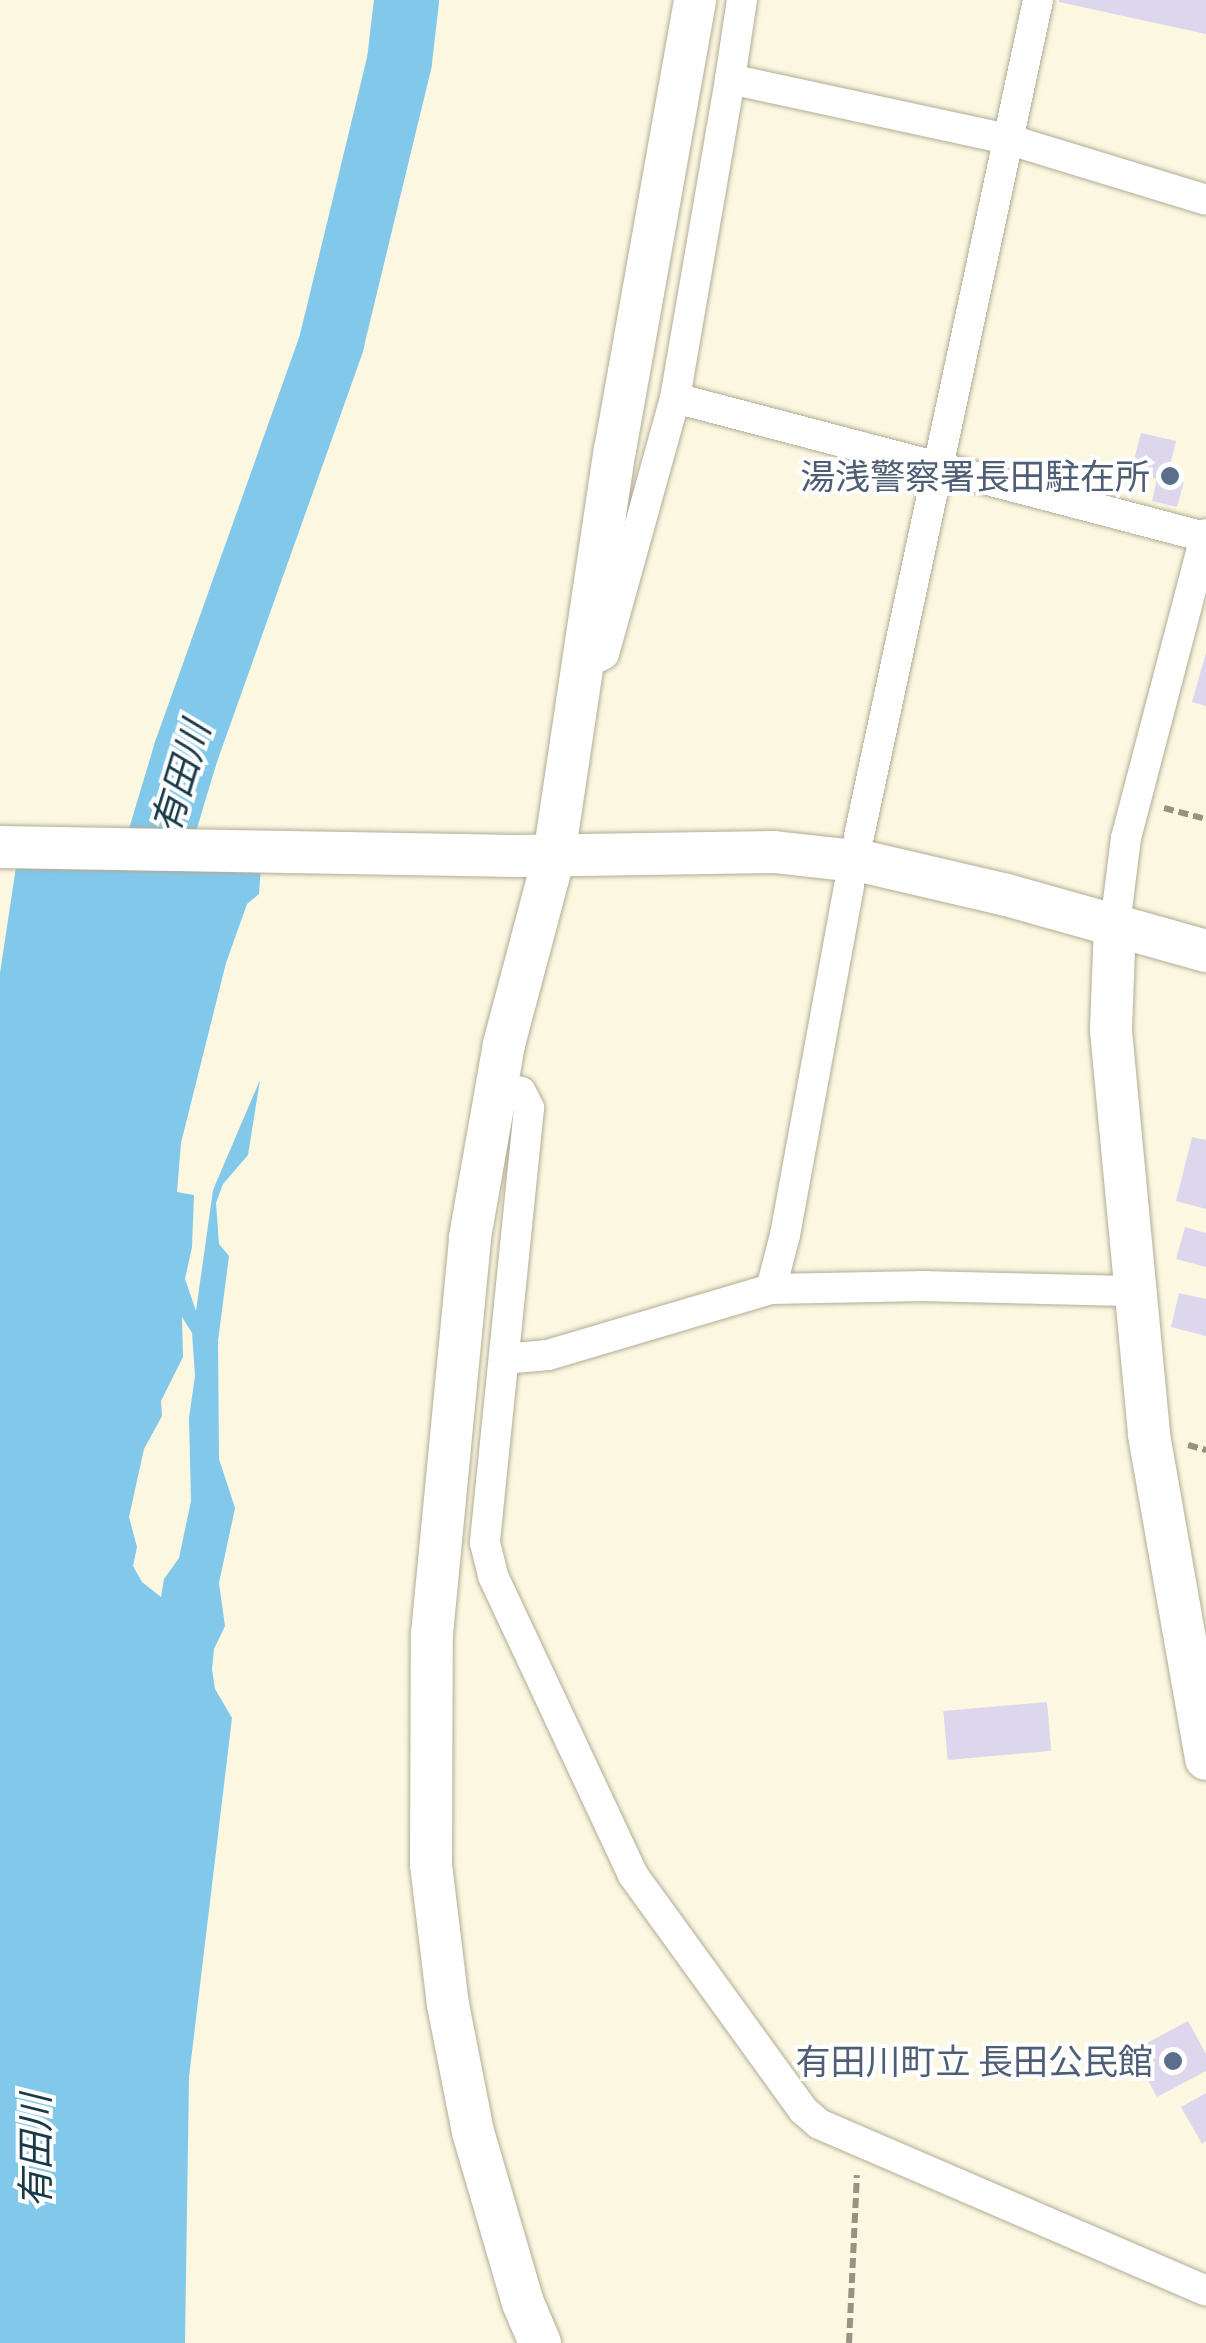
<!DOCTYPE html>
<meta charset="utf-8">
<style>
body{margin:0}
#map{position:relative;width:1206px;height:2343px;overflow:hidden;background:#fcf7e0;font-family:"PT Sans Narrow","Noto Sans JP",sans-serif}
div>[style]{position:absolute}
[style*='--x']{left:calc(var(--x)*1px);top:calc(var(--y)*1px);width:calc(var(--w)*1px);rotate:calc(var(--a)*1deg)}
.water>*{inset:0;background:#82c8eb}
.river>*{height:65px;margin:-32.5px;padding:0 32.5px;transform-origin:32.5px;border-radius:32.5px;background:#82c8eb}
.building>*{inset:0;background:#ddd7ed;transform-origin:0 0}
.path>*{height:6px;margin-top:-3px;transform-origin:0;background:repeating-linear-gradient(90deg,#979383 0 10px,transparent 0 15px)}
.roads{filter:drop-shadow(0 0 2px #b1ac97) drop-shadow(0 0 2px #b1ac97)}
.street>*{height:30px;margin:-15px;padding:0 15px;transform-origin:15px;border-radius:15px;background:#fff}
.secondary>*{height:42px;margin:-21px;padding:0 21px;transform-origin:21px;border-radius:21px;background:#fff}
.dots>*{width:28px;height:28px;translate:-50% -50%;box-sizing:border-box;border:5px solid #fff;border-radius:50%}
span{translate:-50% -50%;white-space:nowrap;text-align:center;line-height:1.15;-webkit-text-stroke:8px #fff;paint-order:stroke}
.service-label{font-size:35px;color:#4e5e75}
.right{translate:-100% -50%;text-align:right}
.water-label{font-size:38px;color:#183948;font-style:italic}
</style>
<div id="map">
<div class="water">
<i style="clip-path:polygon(evenodd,19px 847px,262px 850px,259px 894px,247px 904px,226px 963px,181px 1143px,177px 1192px,194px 1195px,192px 1247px,185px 1279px,196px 1311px,213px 1190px,260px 1080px,248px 1155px,223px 1184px,216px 1203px,219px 1244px,229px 1256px,218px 1341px,219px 1459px,235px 1508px,219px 1583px,225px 1626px,214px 1649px,212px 1669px,215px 1689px,232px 1718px,189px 2077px,185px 2343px,0 2343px,0 973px,19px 847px,182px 1317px,192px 1333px,195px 1376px,189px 1418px,191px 1501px,179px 1558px,164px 1579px,161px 1597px,142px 1582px,133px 1566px,137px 1547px,129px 1517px,144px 1449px,162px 1416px,161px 1401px,183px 1357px,182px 1317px)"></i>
</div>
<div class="river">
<i style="--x:137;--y:913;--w:170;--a:-73.3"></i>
<i style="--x:186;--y:750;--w:433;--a:-70.4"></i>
<i style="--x:331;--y:342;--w:290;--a:-76.4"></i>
<i style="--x:399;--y:60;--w:60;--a:-83.3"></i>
</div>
<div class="building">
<i style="clip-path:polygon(1059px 0,1206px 0,1206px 34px,1059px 2px)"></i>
<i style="clip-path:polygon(1141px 433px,1176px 441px,1167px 478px,1184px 482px,1177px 507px,1152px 501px,1157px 479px,1131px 472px)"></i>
<i style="clip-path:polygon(1206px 653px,1206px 706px,1192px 702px)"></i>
<i style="clip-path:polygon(1192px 1137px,1206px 1140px,1206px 1209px,1176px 1201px)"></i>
<i style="clip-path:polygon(1185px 1227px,1206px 1233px,1206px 1267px,1176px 1259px)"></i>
<i style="clip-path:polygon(1179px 1293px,1206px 1299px,1206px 1336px,1171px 1327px)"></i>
<i style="left:1047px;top:1702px;width:49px;height:104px;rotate:85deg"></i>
<i style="clip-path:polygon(1188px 2021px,1206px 2054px,1206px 2071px,1157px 2097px,1132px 2051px)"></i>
<i style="clip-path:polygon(1206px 2093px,1206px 2141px,1202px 2144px,1181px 2107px)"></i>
</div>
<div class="path">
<i style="--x:1164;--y:808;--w:43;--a:14.7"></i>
<i style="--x:1188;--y:1445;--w:19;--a:16"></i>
<i style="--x:849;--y:2343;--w:168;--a:-87.3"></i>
</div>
<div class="roads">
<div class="street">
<i style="--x:730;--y:79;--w:80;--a:-81.4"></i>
<i style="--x:675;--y:398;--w:324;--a:-80.2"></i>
<i style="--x:730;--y:79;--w:283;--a:12.2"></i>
<i style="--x:1007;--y:139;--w:208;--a:17"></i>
<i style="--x:585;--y:664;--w:21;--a:-28"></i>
<i style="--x:604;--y:654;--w:266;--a:-74.5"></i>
<i style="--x:675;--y:398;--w:548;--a:14.7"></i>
<i style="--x:859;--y:836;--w:855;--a:-77.91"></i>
<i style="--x:1115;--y:925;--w:88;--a:-82.8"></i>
<i style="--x:1126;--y:838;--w:314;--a:-75.3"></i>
<i style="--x:496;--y:1085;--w:26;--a:16"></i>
<i style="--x:521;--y:1092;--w:18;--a:63"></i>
<i style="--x:529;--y:1108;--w:437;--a:95.8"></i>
<i style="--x:485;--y:1543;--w:34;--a:76"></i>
<i style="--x:493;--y:1576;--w:330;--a:64.9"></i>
<i style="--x:633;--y:1875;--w:290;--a:54.1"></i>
<i style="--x:803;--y:2110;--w:21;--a:41"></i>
<i style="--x:819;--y:2124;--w:421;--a:23.3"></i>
<i style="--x:771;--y:1289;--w:56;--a:-75.5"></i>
<i style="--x:785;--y:1235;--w:355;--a:-79.6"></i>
<i style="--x:504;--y:1359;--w:44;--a:-5.2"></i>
<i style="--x:548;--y:1355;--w:233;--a:-16.5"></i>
<i style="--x:771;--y:1289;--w:154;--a:-1.1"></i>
<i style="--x:925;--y:1286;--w:208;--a:1.4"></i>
</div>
<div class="secondary">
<i style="--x:0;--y:847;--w:516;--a:1"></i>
<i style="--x:516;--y:856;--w:258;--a:-0.9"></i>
<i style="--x:774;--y:852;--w:92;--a:6.3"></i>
<i style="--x:865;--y:862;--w:142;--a:13.1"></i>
<i style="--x:1003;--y:894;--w:211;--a:15.7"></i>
<i style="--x:1115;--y:925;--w:106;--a:92.2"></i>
<i style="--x:1111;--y:1031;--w:406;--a:84.6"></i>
<i style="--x:1149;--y:1435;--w:329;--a:80"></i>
<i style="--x:540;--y:2343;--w:43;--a:-113"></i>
<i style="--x:523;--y:2303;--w:178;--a:-106.3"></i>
<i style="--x:473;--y:2132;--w:129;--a:-101.1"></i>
<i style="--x:448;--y:2005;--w:141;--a:-96.9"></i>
<i style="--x:431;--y:1865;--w:231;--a:-89.8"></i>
<i style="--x:432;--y:1634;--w:399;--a:-84.5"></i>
<i style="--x:470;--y:1237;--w:196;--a:-80"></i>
<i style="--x:504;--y:1044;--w:195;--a:-75.1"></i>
<i style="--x:554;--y:856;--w:411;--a:-81.5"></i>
<i style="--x:615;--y:450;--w:457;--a:-79.9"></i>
</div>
</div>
<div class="dots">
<i style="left:1170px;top:476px;background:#5c6f8a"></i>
<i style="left:1173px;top:2061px;background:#5c6f8a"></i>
</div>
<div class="service-label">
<span class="right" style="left:1150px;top:476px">湯浅警察署長田駐在所</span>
<span class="right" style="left:1153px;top:2061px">有田川町立 長田公民館</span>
</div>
<div class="water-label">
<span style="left:180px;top:777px;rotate:-73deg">有田川</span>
<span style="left:35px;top:2151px;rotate:-90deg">有田川</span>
</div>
</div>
